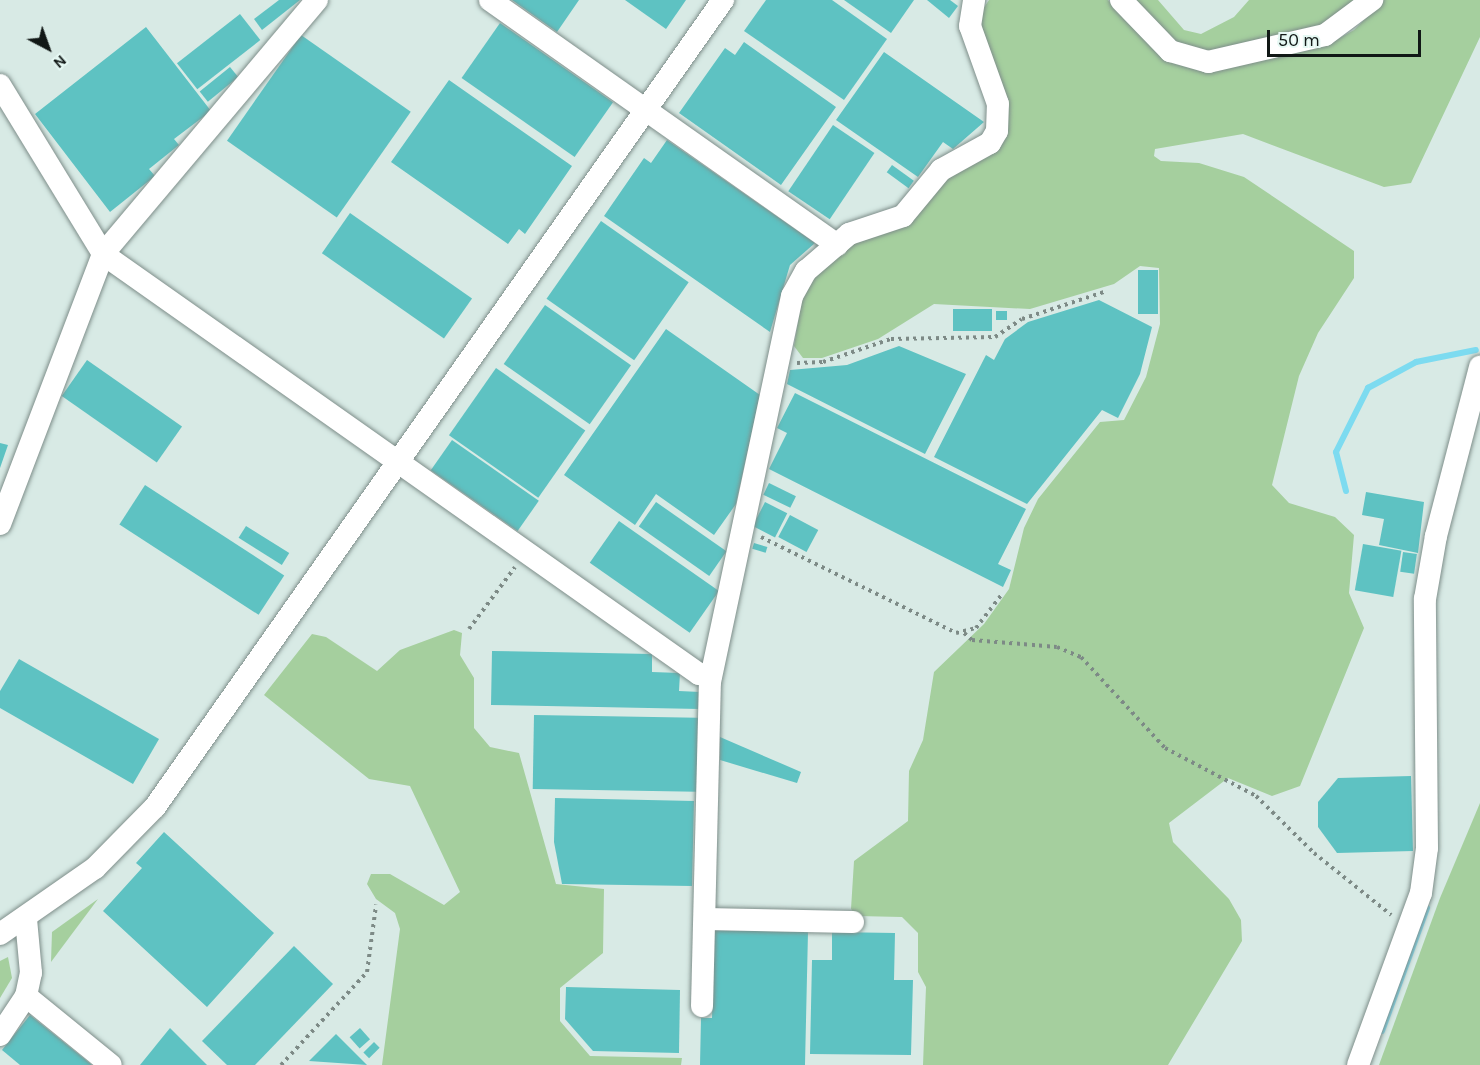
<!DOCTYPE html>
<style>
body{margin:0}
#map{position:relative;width:1480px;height:1065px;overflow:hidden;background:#d8eae5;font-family:Karla,sans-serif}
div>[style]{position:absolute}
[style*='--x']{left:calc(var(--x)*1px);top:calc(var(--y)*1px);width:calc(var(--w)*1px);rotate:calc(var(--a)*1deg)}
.green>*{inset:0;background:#a5cf9e}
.stream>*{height:6px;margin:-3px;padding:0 3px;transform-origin:3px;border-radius:3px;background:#7ddbf0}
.building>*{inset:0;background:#5ec2c2;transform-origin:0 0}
.path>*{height:4px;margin-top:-2px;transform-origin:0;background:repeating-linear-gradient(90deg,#7d8a86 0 3px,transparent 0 7.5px)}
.roads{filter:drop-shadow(0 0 2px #7e8e8a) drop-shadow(0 0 2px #7e8e8a)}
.minor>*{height:22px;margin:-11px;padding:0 11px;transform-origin:11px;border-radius:11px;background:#fff}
span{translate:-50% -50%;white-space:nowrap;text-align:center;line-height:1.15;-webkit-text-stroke:5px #e5f8f3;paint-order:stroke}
.north{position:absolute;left:18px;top:18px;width:60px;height:60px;-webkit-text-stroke:4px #e5f8f3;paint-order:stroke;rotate:139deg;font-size:16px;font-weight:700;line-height:24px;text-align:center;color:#111816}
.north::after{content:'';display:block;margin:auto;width:21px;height:27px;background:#111816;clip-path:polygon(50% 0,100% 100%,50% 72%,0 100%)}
.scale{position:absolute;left:1267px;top:30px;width:154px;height:27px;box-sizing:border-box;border:3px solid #111816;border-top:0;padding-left:8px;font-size:18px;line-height:21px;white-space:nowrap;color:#111816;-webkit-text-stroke:4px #e5f8f3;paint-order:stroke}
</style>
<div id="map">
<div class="green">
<i style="clip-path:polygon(989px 0,1108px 0,1165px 59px,1208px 71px,1329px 44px,1354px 30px,1384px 0,1480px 0,1480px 37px,1411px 183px,1384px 187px,1243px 134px,1155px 149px,1154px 156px,1161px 161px,1199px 163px,1244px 177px,1354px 251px,1354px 278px,1318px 333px,1299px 376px,1272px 485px,1289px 503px,1335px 517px,1354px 535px,1349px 593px,1364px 628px,1300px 786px,1272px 796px,1228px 778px,1169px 823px,1173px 842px,1229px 899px,1241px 920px,1242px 941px,1168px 1065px,923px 1065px,926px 987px,918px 972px,918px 933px,902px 917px,857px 916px,851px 909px,854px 861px,908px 821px,909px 771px,923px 740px,934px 672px,984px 624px,1009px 589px,1024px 528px,1038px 499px,1100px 422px,1124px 420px,1146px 377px,1160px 324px,1159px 268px,1140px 266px,1114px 284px,1030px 309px,934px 304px,878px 339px,822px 358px,803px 358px,794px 346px,804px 286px,854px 240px,996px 148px,980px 32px,981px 12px)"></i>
<i style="clip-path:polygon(1133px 0,1158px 0,1184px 30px,1201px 34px,1234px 17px,1249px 0,1359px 0,1322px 27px,1209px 53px,1175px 43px)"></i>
<i style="clip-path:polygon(454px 630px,462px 633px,460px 655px,474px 678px,474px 728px,490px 747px,519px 753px,556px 884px,604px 889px,603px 953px,560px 988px,560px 1021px,590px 1056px,682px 1058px,681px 1065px,382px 1065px,400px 929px,395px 913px,376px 899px,367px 884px,371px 874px,390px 874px,444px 905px,460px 892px,410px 786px,369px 779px,264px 695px,312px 634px,326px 637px,377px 671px,400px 650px)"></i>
<i style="clip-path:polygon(1480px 803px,1480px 1065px,1379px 1065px,1440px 898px)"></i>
<i style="clip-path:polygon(98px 899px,51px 962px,52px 932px)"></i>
<i style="clip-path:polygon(8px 957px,12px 978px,0 998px,0 961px)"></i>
</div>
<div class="stream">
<i style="--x:1346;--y:491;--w:40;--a:-104.4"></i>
<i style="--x:1336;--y:452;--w:72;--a:-63.4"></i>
<i style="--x:1368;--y:388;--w:55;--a:-28.4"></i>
<i style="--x:1416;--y:362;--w:61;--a:-11.3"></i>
<i style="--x:1382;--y:1031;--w:131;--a:-69.9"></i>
</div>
<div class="building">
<i style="clip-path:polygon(279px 0,300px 0,262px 30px,254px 19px)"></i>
<i style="clip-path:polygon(512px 0,579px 0,557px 32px)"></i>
<i style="clip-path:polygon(625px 0,686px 0,666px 29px)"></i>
<i style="clip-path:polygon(766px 0,832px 0,887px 39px,844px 100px,744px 31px)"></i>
<i style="clip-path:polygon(844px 0,914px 0,891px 33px)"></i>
<i style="clip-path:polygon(927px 0,950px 0,958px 6px,949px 18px)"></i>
<i style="left:240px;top:14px;width:33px;height:80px;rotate:52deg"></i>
<i style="left:500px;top:23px;width:138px;height:67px;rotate:35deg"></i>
<i style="clip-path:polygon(146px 27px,211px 111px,174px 139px,179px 145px,149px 169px,155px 176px,110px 212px,35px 114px)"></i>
<i style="left:301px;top:35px;width:134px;height:129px;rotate:35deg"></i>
<i style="clip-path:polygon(744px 42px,836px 107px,781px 185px,679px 113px,725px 48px,735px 55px)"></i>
<i style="clip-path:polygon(884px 52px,984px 122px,953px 149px,943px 142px,918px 177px,836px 120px)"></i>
<i style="left:230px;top:67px;width:13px;height:39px;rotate:51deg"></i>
<i style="clip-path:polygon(449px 80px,572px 166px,525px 234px,519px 229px,508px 244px,391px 162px)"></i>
<i style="left:833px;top:125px;width:50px;height:80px;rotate:34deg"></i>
<i style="clip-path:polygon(667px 140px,815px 243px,790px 265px,770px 332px,604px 216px,644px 158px,651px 163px)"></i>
<i style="left:892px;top:165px;width:27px;height:9px;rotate:36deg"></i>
<i style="left:350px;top:213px;width:149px;height:49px;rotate:35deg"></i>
<i style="left:601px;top:221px;width:107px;height:95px;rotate:35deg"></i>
<i style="left:1138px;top:270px;width:20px;height:44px"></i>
<i style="clip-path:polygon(1099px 300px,1152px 327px,1140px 374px,1118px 418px,1102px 410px,1027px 504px,934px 457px,986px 355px,994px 360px,1005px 339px,1028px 322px)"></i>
<i style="left:545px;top:305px;width:105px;height:72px;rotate:35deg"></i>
<i style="left:953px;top:309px;width:39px;height:22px"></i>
<i style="left:996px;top:311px;width:11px;height:9px"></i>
<i style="clip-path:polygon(666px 329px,760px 395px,736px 504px,714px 535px,656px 494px,635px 525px,564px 475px)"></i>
<i style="clip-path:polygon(899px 346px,966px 374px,925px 454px,787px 384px,790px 370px,847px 365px)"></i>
<i style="left:87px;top:360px;width:116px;height:44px;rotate:35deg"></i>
<i style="left:496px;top:368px;width:109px;height:82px;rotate:35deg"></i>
<i style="clip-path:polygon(795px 393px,1026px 509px,998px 564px,1011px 570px,1003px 587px,769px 469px,787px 433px,777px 428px)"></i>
<i style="left:452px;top:440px;width:106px;height:37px;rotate:35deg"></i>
<i style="clip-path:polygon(0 443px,8px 445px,0 468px)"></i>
<i style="left:769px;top:483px;width:30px;height:13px;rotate:26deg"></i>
<i style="left:145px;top:485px;width:166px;height:47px;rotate:33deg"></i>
<i style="clip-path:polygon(1366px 492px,1424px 502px,1418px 553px,1379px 545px,1384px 519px,1362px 515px)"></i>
<i style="left:656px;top:502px;width:86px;height:30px;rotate:35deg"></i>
<i style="left:765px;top:502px;width:25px;height:27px;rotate:27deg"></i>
<i style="left:790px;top:515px;width:32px;height:25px;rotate:28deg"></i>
<i style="left:619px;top:521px;width:122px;height:51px;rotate:35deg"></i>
<i style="left:246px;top:526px;width:51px;height:14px;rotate:32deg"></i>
<i style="left:754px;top:543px;width:14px;height:6px;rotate:17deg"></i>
<i style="left:1363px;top:544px;width:39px;height:47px;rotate:10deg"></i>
<i style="left:1403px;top:552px;width:14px;height:20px;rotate:8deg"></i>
<i style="clip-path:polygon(492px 651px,652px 654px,652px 672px,680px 673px,679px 691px,700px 692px,700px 709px,491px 705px)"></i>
<i style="clip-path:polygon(19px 659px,159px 739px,133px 784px,0 708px,0 691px)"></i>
<i style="left:534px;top:715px;width:164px;height:74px;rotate:1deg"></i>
<i style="clip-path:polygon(720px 737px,801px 772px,797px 783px,720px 760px)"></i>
<i style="clip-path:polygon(1411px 776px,1413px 851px,1337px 853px,1318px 827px,1318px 802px,1338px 778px)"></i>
<i style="clip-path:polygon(555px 798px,694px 801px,692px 886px,562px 884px,554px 842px)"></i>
<i style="clip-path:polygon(164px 832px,274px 933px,207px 1007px,103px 911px,142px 868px,136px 863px)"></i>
<i style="clip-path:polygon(714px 930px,808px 932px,805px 1065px,700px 1065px,701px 1018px,712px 1018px)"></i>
<i style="clip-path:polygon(832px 932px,895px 933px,894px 980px,913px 980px,911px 1055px,810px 1054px,812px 960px,832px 960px)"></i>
<i style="clip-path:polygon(294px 946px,333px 984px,255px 1065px,227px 1065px,202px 1041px)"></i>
<i style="clip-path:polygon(566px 987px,680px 990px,679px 1053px,593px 1051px,565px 1019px)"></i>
<i style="clip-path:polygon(30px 1015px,92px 1065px,20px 1065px,2px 1050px)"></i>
<i style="clip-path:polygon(170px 1028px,207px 1065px,140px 1065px)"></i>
<i style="left:360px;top:1028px;width:15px;height:14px;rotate:48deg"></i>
<i style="clip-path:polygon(336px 1034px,367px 1065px,309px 1061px)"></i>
<i style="left:374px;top:1042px;width:8px;height:15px;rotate:45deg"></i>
</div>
<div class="path">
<i style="--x:797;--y:363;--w:26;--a:-2"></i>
<i style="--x:823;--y:362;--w:72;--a:-18.7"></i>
<i style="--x:891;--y:339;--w:104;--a:-1.1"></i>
<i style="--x:995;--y:337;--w:32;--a:-34"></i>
<i style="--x:1022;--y:319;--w:89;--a:-18.2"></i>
<i style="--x:761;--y:537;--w:217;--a:26.2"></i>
<i style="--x:956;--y:633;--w:21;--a:-14"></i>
<i style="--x:976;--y:628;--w:43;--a:-52.6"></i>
<i style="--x:469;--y:629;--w:77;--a:-53.4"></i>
<i style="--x:964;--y:633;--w:11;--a:41"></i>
<i style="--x:972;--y:640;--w:85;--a:4.7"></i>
<i style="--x:1057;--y:647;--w:26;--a:23"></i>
<i style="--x:1081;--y:657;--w:124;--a:47.3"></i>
<i style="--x:1165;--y:748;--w:103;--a:27.8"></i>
<i style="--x:1256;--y:796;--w:81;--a:44.5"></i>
<i style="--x:1314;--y:853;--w:99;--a:38.8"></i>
<i style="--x:281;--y:1065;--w:127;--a:-47.2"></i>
<i style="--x:367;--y:972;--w:68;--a:-82.3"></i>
</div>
<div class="roads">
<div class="minor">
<i style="--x:490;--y:0;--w:425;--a:35.2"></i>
<i style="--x:1121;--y:0;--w:71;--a:46.1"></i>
<i style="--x:1170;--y:51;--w:40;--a:16"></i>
<i style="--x:1208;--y:62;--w:120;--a:-13"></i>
<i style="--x:1325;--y:35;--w:59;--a:-36.7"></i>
<i style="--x:0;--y:85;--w:198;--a:58.6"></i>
<i style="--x:103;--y:254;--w:729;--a:35.17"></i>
<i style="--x:699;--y:674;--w:12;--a:9"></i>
<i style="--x:0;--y:524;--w:289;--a:-69.1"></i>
<i style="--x:103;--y:254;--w:332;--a:-49.9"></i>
<i style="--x:705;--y:919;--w:148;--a:1.2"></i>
<i style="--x:0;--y:934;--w:116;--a:-34.8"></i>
<i style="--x:95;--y:868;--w:86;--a:-45.5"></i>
<i style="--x:155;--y:807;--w:987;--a:-54.86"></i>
<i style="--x:26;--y:996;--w:109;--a:39.1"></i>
<i style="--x:702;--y:1006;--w:324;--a:-88.6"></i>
<i style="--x:710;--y:682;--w:395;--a:-78"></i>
<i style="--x:792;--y:296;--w:29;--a:-61"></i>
<i style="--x:806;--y:271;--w:57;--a:-40.7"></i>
<i style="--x:849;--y:234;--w:57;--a:-18.4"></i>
<i style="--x:903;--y:216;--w:60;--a:-50.4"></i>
<i style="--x:941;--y:170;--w:56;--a:-28.9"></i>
<i style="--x:990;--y:143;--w:14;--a:-60"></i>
<i style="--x:997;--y:131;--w:27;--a:-88"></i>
<i style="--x:998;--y:104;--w:83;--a:-109.7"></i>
<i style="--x:970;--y:26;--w:26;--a:-81"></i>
<i style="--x:0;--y:1035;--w:47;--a:-56.3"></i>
<i style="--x:26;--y:996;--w:24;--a:-78"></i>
<i style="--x:31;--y:973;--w:54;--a:-95.3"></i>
<i style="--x:1358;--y:1065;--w:183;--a:-69.9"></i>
<i style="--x:1421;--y:893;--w:45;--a:-82.4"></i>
<i style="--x:1427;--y:848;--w:249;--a:-90.5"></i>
<i style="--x:1425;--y:599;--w:64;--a:-80.1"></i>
<i style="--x:1436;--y:536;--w:175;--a:-75.4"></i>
</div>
</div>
<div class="north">N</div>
<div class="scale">50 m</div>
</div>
